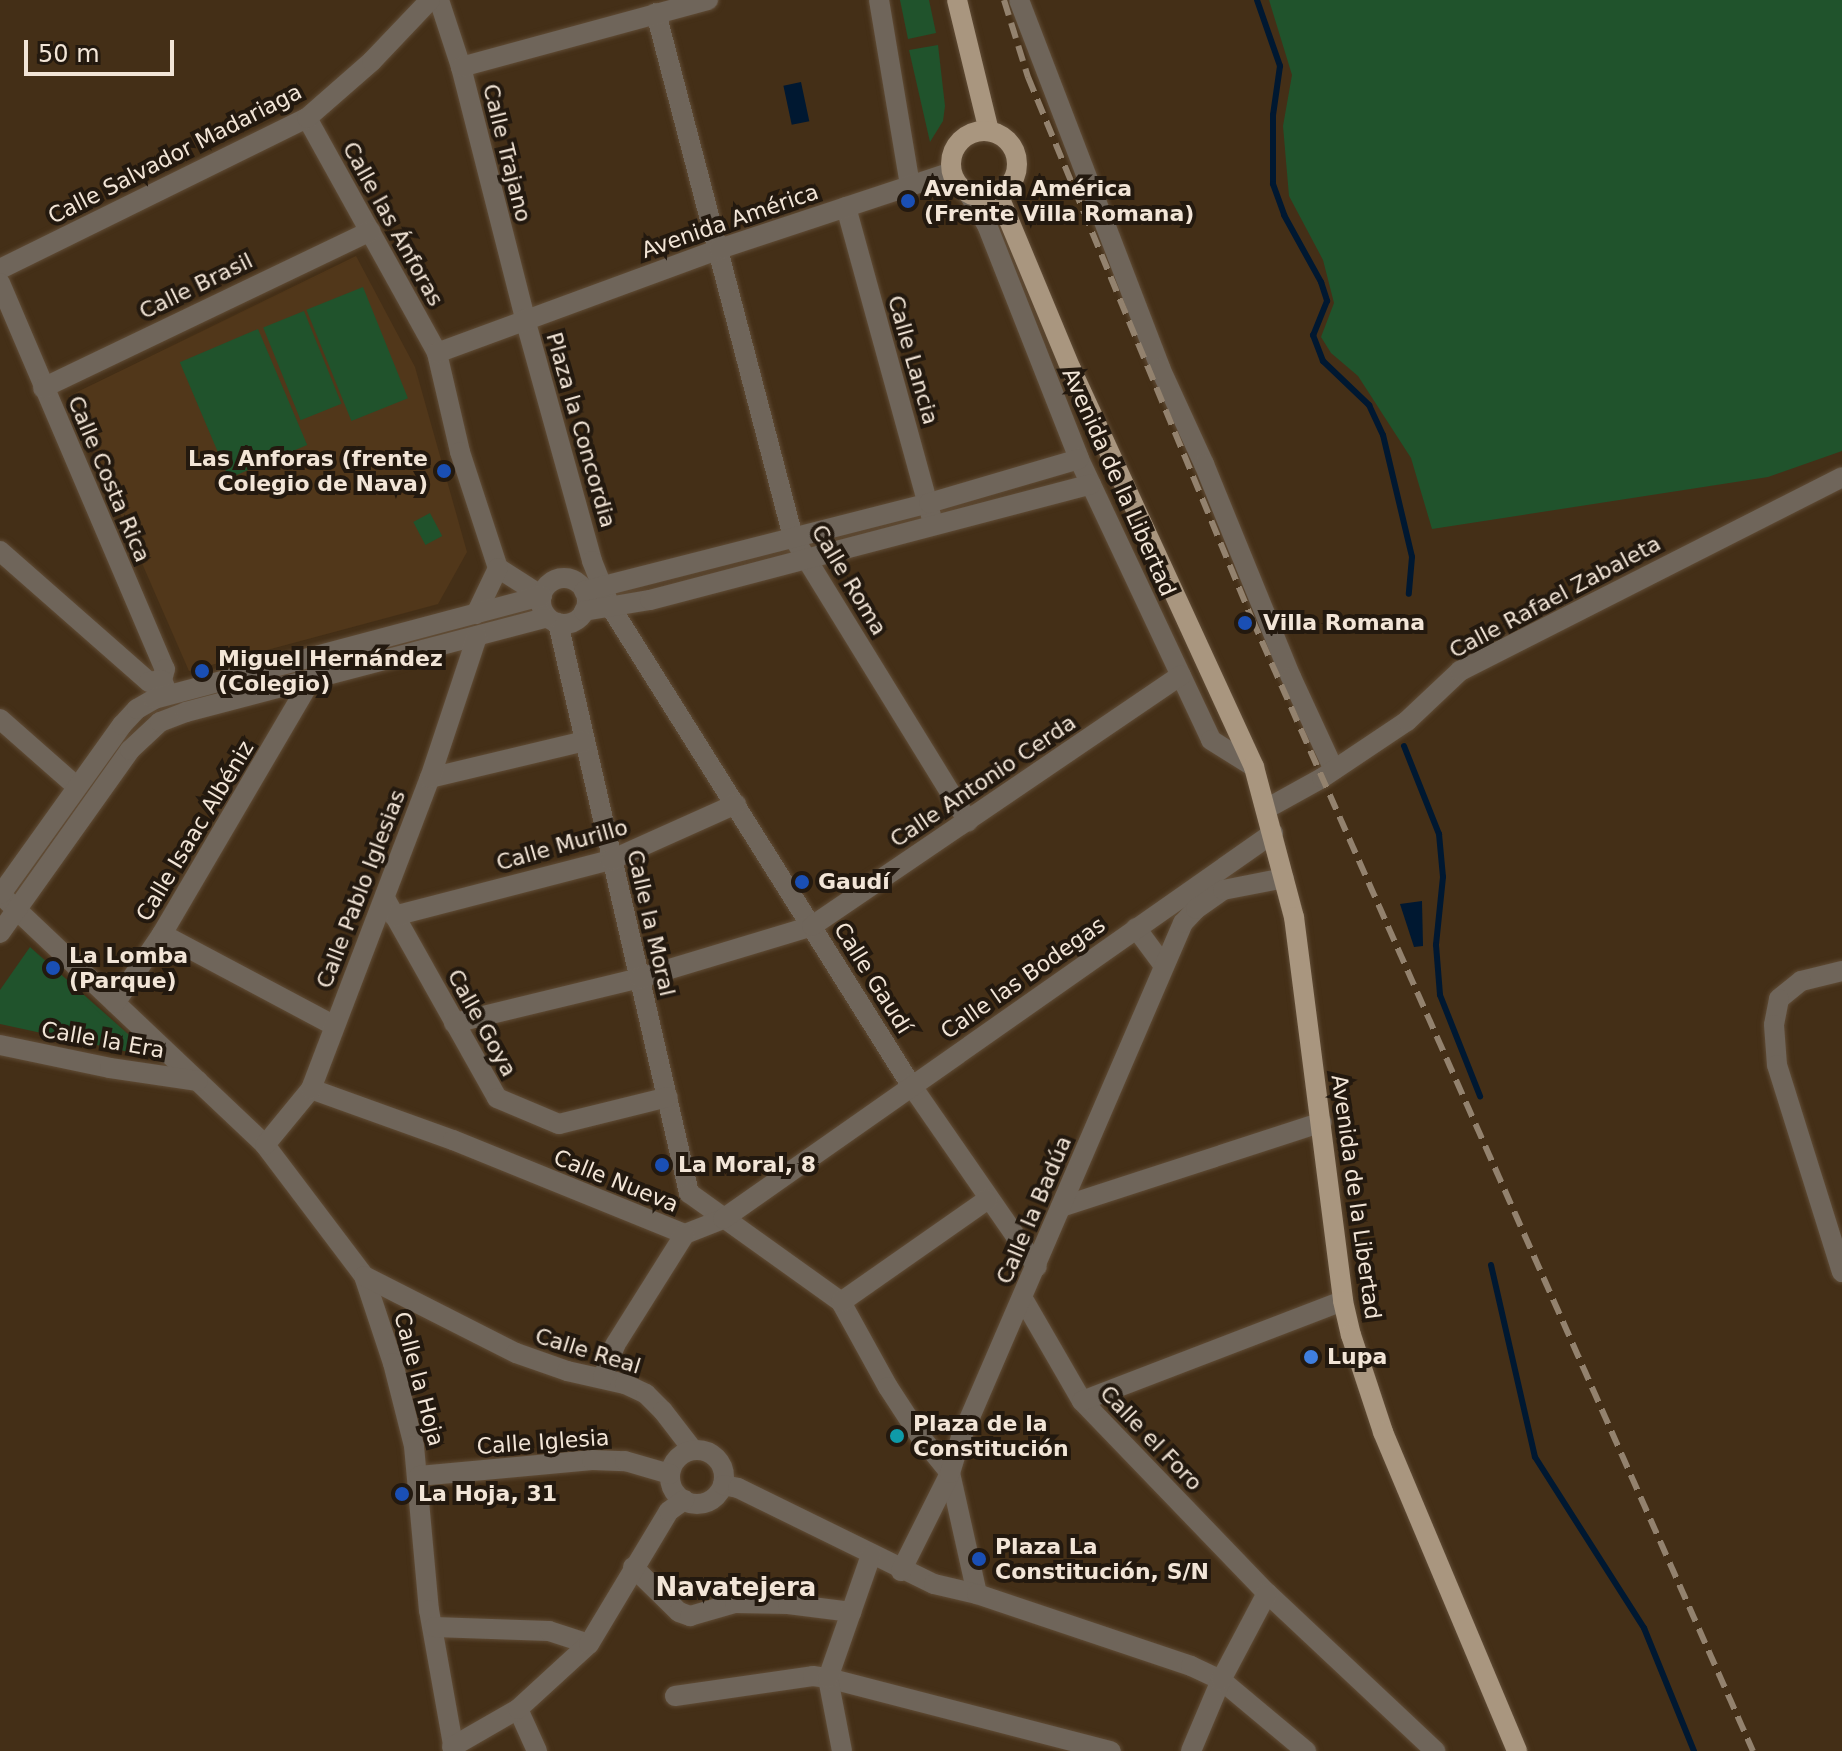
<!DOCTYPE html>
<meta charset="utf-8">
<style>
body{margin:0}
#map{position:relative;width:1842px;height:1751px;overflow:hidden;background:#442f17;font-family:"DejaVu Sans",sans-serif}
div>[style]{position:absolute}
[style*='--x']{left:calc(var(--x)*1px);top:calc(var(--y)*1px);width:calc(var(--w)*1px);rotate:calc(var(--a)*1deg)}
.built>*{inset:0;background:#51371a}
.green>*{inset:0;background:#20532c;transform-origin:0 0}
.water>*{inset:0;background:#001831;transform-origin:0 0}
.stream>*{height:6px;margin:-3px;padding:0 3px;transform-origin:3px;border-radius:3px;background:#001831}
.roads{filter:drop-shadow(0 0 2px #604c36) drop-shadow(0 0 2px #604c36)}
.minor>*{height:20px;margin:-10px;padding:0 10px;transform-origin:10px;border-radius:10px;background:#6f655a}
.minor>.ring{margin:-10px;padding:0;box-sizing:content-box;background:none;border:20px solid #6f655a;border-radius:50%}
.major>*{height:20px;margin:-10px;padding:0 10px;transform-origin:10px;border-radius:10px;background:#a9967f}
.major>.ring{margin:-10px;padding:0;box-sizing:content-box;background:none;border:20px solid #a9967f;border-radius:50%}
.rail>*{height:6px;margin-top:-3px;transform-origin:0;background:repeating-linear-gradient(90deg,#93826e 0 16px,transparent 0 24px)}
.dots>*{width:22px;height:22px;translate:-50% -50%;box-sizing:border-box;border:4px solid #23190f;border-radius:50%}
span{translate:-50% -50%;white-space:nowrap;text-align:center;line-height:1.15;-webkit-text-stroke:8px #23190f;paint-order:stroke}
.street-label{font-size:22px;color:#f2e5d7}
.poi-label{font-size:22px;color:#f2e5d7;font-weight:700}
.left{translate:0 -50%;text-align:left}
.right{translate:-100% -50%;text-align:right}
.quarter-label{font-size:26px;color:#f2e5d7;font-weight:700}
.scale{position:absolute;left:24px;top:40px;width:150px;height:36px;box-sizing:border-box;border:4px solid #f2e5d7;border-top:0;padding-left:10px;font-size:24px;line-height:28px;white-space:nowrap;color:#f2e5d7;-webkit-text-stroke:6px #23190f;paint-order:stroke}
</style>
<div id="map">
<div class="built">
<i style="clip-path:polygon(356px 256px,415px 367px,467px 552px,438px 604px,189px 671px,69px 396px)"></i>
</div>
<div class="green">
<i style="clip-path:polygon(900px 0,929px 0,936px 33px,908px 39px)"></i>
<i style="clip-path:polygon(1269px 0,1842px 0,1842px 451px,1768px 477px,1432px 529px,1411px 458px,1358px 376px,1331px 353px,1321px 337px,1334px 303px,1323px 260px,1289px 196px,1283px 126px,1292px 75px)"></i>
<i style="clip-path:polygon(938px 45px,945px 106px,943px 121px,930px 142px,909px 50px)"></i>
<i style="left:363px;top:287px;width:120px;height:61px;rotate:68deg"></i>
<i style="left:304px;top:311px;width:100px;height:44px;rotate:68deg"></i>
<i style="left:258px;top:329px;width:126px;height:85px;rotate:67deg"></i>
<i style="left:430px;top:513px;width:26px;height:19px;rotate:62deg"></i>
<i style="clip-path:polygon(30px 947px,136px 1041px,129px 1052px,0 1024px,0 990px)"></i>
</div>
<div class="water">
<i style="left:801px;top:82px;width:40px;height:18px;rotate:78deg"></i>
<i style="clip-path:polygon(1422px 901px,1423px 946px,1414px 947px,1400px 904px)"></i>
</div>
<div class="stream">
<i style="--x:1257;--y:0;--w:70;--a:70.8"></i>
<i style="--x:1280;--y:66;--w:49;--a:98.1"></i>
<i style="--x:1273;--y:115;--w:69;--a:90"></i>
<i style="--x:1273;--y:184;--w:33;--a:70"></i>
<i style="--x:1284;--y:215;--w:77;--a:61.1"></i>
<i style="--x:1321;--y:282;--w:20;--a:72"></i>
<i style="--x:1327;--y:301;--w:37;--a:112"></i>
<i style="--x:1313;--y:335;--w:28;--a:69"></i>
<i style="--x:1323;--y:361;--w:64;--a:43.7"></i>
<i style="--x:1369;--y:405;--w:33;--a:65"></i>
<i style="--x:1383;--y:435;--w:125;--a:76.6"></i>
<i style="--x:1412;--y:557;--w:37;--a:95"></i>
<i style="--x:1404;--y:746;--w:95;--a:68.3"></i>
<i style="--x:1439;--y:834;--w:43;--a:84.7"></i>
<i style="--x:1443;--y:877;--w:68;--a:95.9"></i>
<i style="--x:1436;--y:945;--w:50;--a:85.4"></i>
<i style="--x:1440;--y:995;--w:109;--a:68.4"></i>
<i style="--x:1491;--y:1265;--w:197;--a:77.1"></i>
<i style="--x:1535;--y:1457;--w:203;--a:57.5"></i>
<i style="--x:1644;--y:1628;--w:133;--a:67.9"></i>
</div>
<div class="roads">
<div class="minor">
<i style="--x:439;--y:0;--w:71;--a:71.8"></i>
<i style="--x:461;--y:67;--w:260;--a:75.7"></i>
<i style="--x:525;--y:319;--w:251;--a:74.5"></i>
<i style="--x:592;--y:561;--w:48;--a:68.2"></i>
<i style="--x:610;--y:606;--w:566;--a:57.86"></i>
<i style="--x:911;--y:1085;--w:221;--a:55.3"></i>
<i style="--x:879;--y:0;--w:188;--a:80.5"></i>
<i style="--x:1019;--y:0;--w:394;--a:69"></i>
<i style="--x:1160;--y:368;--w:106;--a:65.4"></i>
<i style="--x:1204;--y:464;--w:230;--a:67.8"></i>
<i style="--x:1291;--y:677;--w:102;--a:65.2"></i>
<i style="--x:656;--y:13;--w:542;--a:75.35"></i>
<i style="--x:793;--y:537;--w:334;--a:58.4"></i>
<i style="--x:461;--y:67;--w:256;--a:-15.2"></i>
<i style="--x:307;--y:118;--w:269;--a:61"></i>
<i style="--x:437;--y:353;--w:102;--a:76.9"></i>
<i style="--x:460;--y:452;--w:122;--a:71.9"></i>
<i style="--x:498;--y:568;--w:52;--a:32.5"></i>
<i style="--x:969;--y:194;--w:36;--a:60"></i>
<i style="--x:987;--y:225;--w:251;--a:68.5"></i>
<i style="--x:1079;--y:459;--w:310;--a:64.8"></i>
<i style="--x:1211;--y:740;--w:51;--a:32.1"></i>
<i style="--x:846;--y:207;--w:320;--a:74.6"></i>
<i style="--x:0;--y:269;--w:342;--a:-26.2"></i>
<i style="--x:307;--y:118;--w:86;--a:-41.2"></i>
<i style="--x:372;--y:61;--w:84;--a:-46.4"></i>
<i style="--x:0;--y:283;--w:420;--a:66.9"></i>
<i style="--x:165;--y:669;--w:11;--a:105"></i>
<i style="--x:162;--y:680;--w:15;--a:67"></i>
<i style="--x:437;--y:353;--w:301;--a:-20.2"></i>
<i style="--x:719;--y:249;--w:245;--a:-18.3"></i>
<i style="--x:43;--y:388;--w:363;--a:-25.6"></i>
<i style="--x:0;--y:551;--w:198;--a:41.3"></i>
<i style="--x:149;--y:682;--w:13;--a:-9"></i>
<i class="ring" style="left:541px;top:578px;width:26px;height:26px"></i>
<i style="--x:584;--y:591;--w:356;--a:-14.3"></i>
<i style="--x:929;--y:503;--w:156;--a:-16.3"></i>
<i style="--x:584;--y:611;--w:67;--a:-9.5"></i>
<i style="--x:650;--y:600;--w:456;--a:-14.7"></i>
<i style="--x:476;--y:614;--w:51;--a:-64.4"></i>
<i style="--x:558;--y:623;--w:585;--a:77.06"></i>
<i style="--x:689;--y:1193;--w:187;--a:35.6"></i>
<i style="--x:841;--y:1302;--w:97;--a:61.1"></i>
<i style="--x:888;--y:1387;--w:59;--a:56.9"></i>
<i style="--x:920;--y:1436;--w:48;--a:51"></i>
<i style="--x:950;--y:1473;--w:124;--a:77.4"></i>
<i style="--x:0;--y:719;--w:101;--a:41.4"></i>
<i style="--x:430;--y:778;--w:159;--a:-13.4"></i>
<i style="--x:1266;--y:809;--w:64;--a:-29"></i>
<i style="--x:1322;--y:778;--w:102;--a:-33.8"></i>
<i style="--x:1407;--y:721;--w:73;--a:-43.3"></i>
<i style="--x:1460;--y:671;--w:428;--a:-26.9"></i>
<i style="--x:0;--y:894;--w:365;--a:43.4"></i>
<i style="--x:265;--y:1145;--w:164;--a:52.9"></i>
<i style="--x:364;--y:1276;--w:92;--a:71.6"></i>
<i style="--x:393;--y:1363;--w:86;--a:75.8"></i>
<i style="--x:414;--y:1446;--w:165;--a:84.8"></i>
<i style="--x:429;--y:1610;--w:143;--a:79.9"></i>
<i style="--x:1;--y:894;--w:208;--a:-54.4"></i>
<i style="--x:122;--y:725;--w:22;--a:-47"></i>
<i style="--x:137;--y:709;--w:20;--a:-30"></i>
<i style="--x:154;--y:699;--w:401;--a:-14.9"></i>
<i style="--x:386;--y:900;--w:227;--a:60.7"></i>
<i style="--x:497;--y:1098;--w:67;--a:22.8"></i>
<i style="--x:559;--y:1124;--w:112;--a:-13.9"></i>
<i style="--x:394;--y:916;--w:224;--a:-14.5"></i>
<i style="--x:611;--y:860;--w:137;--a:-24.1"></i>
<i style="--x:1136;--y:928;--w:47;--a:53.6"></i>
<i style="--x:0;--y:933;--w:224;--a:-54.6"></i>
<i style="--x:130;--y:750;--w:41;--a:-43"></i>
<i style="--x:160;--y:722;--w:28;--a:-21"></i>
<i style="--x:186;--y:712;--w:373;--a:-14.7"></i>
<i style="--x:162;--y:934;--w:194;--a:28"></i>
<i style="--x:1842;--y:971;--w:42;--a:166.3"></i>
<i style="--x:1801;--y:981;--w:28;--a:141"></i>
<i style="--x:1779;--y:999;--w:26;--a:101"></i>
<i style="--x:1774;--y:1025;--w:40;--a:85.7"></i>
<i style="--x:1777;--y:1065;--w:217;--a:72.6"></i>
<i style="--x:115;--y:1003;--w:83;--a:-55.7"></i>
<i style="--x:162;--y:934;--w:294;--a:-59.6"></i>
<i style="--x:454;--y:1023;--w:191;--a:-13.6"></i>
<i style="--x:640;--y:978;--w:180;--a:-16.8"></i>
<i style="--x:812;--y:926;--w:446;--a:-34.2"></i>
<i style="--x:0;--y:1045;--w:112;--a:11.8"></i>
<i style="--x:110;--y:1068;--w:89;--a:8.4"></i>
<i style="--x:311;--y:1089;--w:151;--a:19.8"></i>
<i style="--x:453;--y:1140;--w:250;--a:22.1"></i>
<i style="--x:685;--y:1234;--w:41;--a:-21.5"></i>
<i style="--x:723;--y:1219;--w:672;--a:-35.06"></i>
<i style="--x:265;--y:1145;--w:72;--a:-50.6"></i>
<i style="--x:311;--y:1089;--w:333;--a:-69.1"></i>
<i style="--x:430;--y:778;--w:149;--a:-71.6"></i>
<i style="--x:1061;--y:1207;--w:274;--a:-18"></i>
<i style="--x:364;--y:1276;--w:170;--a:26.9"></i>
<i style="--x:516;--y:1353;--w:54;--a:19.4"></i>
<i style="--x:567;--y:1371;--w:59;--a:12.6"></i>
<i style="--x:625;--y:1384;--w:23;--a:25"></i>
<i style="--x:646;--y:1394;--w:24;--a:45"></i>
<i style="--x:663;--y:1411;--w:49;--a:52.4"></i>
<i style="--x:1023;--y:1299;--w:118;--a:60"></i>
<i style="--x:1082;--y:1401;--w:267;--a:46.1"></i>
<i style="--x:1267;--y:1593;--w:231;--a:43.2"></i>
<i style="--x:841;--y:1302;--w:179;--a:-35"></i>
<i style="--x:603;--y:1377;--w:34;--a:-69"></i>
<i style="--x:615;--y:1345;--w:131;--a:-57.8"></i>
<i style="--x:1082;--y:1401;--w:280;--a:-21"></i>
<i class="ring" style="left:670px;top:1450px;width:34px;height:34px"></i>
<i style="--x:419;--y:1476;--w:174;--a:-5.3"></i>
<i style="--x:592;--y:1460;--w:33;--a:2"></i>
<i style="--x:625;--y:1461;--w:47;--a:16.1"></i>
<i style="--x:723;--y:1485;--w:15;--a:11"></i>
<i style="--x:738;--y:1488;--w:218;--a:26.1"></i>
<i style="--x:934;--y:1584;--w:44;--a:13.1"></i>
<i style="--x:977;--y:1594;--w:226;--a:18.6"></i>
<i style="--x:1191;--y:1666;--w:33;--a:25"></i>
<i style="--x:1221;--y:1680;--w:111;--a:39.9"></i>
<i style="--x:633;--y:1567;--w:64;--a:44.4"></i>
<i style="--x:679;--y:1612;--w:12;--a:20"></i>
<i style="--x:690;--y:1616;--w:47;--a:-16.1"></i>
<i style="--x:735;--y:1603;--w:53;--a:1.1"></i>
<i style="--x:788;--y:1604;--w:64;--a:7.2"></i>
<i style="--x:901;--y:1571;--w:110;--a:-63.4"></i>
<i style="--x:950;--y:1473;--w:37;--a:-73"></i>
<i style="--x:961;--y:1438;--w:561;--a:-66.68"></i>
<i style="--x:1183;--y:923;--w:19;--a:-47"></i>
<i style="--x:1196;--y:909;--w:33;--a:-35"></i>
<i style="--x:1223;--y:890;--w:62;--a:-11.1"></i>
<i style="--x:434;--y:1627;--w:115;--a:2"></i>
<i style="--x:549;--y:1631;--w:42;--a:18"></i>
<i style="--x:675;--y:1696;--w:139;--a:-8.2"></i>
<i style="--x:813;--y:1676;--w:15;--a:8"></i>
<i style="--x:828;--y:1678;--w:292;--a:14.5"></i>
<i style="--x:518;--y:1709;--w:46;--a:65.7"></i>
<i style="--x:452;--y:1747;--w:76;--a:-29.9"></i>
<i style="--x:518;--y:1709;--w:96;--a:-42.5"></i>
<i style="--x:589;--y:1644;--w:155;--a:-59"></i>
<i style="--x:669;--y:1511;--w:19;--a:-36"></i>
<i style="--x:842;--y:1751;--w:74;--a:-100.9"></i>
<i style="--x:828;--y:1678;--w:130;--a:-70.7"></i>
<i style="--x:1191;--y:1751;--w:77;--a:-67.1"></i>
<i style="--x:1221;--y:1680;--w:98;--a:-62.1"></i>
</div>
<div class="major">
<i style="--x:957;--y:0;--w:135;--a:76.3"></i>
<i class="ring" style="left:951px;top:131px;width:46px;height:46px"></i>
<i style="--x:998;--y:194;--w:190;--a:67.4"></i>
<i style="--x:1071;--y:369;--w:438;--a:65.3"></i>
<i style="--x:1254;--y:767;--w:155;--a:75.1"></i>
<i style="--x:1294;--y:917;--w:387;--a:82.7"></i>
<i style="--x:1343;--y:1301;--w:35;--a:77"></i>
<i style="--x:1351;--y:1335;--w:102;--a:71.7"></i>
<i style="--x:1383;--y:1432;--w:346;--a:67.2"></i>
</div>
</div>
<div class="rail">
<i style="--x:1004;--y:0;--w:81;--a:72.7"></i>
<i style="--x:1028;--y:77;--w:586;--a:67.55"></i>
<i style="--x:1252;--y:619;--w:1238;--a:66.13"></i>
</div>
<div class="dots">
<i style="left:908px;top:201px;background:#1a4fb4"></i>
<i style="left:444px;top:471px;background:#1a4fb4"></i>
<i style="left:1245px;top:623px;background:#1a4fb4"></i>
<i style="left:202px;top:671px;background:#1a4fb4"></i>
<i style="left:802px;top:882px;background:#1a4fb4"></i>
<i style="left:53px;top:968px;background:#1a4fb4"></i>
<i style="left:662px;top:1165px;background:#1a4fb4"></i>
<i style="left:1311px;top:1357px;background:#3f7fe0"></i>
<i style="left:897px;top:1436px;background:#0f9aa8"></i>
<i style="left:402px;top:1494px;background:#1a4fb4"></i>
<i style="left:979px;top:1559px;background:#1a4fb4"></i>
</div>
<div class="street-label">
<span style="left:507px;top:153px;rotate:76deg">Calle Trajano</span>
<span style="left:175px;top:154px;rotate:-27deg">Calle Salvador Madariaga</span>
<span style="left:730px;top:221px;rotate:-19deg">Avenida América</span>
<span style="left:393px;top:224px;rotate:61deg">Calle las Ánforas</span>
<span style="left:196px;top:286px;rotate:-26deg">Calle Brasil</span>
<span style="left:913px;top:360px;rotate:74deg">Calle Lancia</span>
<span style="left:581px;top:430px;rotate:74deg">Plaza la Concordia</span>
<span style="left:109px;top:479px;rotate:67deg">Calle Costa Rica</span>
<span style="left:1119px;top:482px;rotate:66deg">Avenida de la Libertad</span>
<span style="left:849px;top:580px;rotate:59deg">Calle Roma</span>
<span style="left:1555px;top:597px;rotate:-28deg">Calle Rafael Zabaleta</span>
<span style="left:983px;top:781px;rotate:-34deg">Calle Antonio Cerda</span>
<span style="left:195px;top:831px;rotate:-59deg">Calle Isaac Albéniz</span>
<span style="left:562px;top:845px;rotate:-16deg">Calle Murillo</span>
<span style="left:361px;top:889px;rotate:-69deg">Calle Pablo Iglesias</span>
<span style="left:651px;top:923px;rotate:77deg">Calle la Moral</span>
<span style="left:873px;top:978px;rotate:58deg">Calle Gaudí</span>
<span style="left:1023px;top:978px;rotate:-35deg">Calle las Bodegas</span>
<span style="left:482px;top:1023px;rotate:61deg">Calle Goya</span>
<span style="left:103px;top:1040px;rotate:10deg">Calle la Era</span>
<span style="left:616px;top:1181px;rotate:22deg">Calle Nueva</span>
<span style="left:1356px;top:1197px;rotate:82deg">Avenida de la Libertad</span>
<span style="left:1034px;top:1210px;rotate:-67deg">Calle la Badúa</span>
<span style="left:588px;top:1351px;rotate:17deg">Calle Real</span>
<span style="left:419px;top:1379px;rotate:75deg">Calle la Hoja</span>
<span style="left:1151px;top:1438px;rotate:46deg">Calle el Foro</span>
<span style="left:543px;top:1442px;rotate:-4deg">Calle Iglesia</span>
</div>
<div class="poi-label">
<span class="left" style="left:924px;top:201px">Avenida América<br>(Frente Villa Romana)</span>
<span class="right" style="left:428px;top:471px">Las Anforas (frente<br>Colegio de Nava)</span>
<span class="left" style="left:1263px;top:623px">Villa Romana</span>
<span class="left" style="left:218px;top:671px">Miguel Hernández<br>(Colegio)</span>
<span class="left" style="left:818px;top:882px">Gaudí</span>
<span class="left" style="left:69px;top:968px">La Lomba<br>(Parque)</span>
<span class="left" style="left:678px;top:1165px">La Moral, 8</span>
<span class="left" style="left:1327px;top:1357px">Lupa</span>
<span class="left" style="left:913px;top:1436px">Plaza de la<br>Constitución</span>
<span class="left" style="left:418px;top:1494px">La Hoja, 31</span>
<span class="left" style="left:995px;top:1559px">Plaza La<br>Constitución, S/N</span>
</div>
<div class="quarter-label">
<span style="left:736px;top:1588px">Navatejera</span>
</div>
<div class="scale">50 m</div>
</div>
